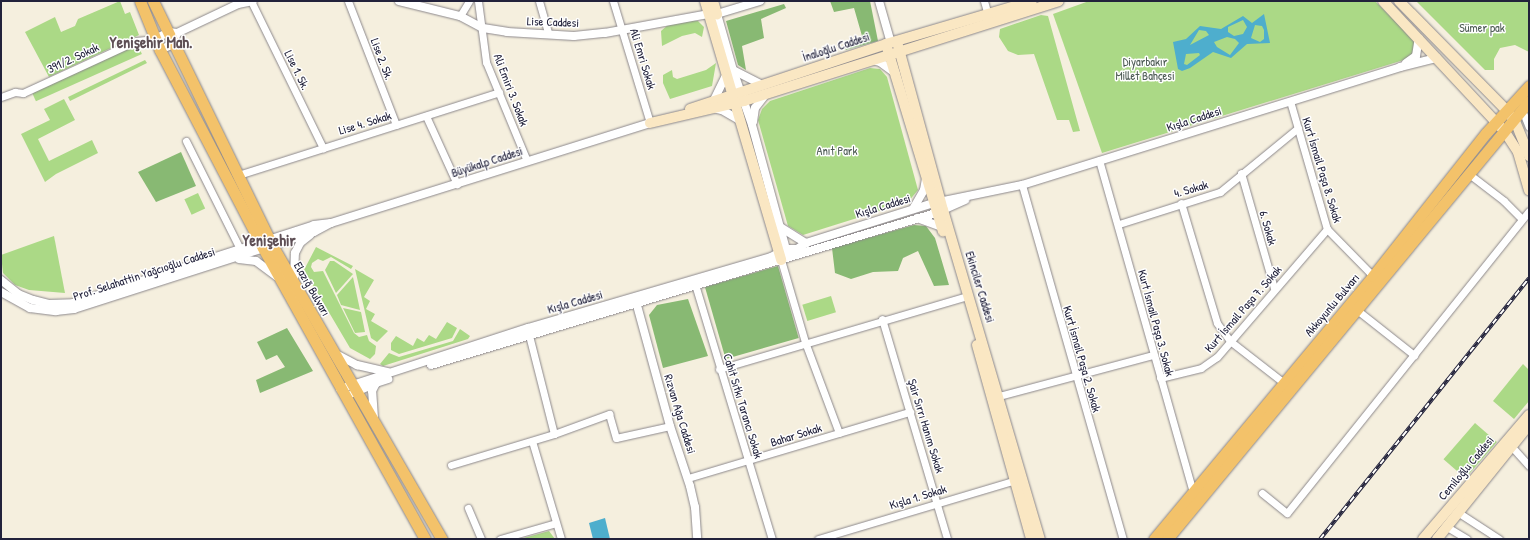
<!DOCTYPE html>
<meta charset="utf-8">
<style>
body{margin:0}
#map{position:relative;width:1530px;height:540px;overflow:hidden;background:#f5efde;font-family:"Patrick Hand",sans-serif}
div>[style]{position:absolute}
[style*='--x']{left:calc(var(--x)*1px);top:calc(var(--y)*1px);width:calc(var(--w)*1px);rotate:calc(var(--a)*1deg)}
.green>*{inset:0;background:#abd986;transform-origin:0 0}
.forest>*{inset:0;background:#88b973;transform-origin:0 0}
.water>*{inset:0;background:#4eaecd}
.roads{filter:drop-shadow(0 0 1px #8c888c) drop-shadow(0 0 1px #8c888c)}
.minor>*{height:7px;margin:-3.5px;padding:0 3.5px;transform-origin:3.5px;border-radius:3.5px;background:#fff}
.tertiary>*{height:8px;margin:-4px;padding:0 4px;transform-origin:4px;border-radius:4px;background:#fff}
.secondary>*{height:10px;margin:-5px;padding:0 5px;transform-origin:5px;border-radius:5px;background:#fae7c3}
.primary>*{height:11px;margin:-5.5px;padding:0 5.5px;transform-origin:5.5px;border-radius:5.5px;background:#f3c26a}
.rail>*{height:3.5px;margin-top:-1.75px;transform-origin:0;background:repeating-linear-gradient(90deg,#fff 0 6px,#22223b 0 12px);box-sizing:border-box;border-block:1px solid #22223b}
span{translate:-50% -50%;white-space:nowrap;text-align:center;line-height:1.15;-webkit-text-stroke:3px #fff;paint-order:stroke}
.street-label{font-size:12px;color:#22223b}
.park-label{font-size:12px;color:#4b5952}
.district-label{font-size:16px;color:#5e4f55;font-weight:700}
.frame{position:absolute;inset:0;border:2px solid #22223b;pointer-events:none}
</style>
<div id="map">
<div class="green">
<i style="clip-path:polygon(120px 1px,125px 14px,130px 12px,139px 35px,49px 77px,25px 32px,55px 17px,61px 32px,75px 26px,78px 19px)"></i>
<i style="clip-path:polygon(1089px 1px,1375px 1px,1416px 42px,1413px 53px,1407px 59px,1102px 153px,1053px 14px)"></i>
<i style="clip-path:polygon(1416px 1px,1529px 1px,1529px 52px,1515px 45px,1500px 48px,1494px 59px,1494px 70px,1485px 70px)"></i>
<i style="clip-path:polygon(1041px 15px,1048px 16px,1080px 131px,1073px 132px,1069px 120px,1057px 120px,1034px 54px,1018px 55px,1008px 51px,999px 37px,1000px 29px)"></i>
<i style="clip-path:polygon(686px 19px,698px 21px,704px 27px,702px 37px,695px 33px,682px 36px,662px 46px,661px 31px,669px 24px)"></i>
<i style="left:137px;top:43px;width:12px;height:116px;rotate:66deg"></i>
<i style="clip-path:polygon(145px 60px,147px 63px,70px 101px,68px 97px)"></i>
<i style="clip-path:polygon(716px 63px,712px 86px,670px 99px,663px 83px,663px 75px,672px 70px,673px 77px,677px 79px,706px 70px)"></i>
<i style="clip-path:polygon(870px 68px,880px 69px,887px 77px,918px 190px,908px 202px,803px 235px,788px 226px,758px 120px,762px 109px,770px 101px)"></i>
<i style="clip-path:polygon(64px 99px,75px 120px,38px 139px,49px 161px,92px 140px,98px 153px,56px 174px,45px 182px,21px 134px,50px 120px,44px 109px)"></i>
<i style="left:198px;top:193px;width:17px;height:15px;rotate:65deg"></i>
<i style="clip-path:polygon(54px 236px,65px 293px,29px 290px,15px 285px,3px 273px,1px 255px)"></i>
<i style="clip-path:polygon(316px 247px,353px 266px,351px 269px,331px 257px,323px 261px,318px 259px,312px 263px,311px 267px,314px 272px,323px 271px,354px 333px,359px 337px,367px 335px,369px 341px,376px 346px,375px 354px,370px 359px,350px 348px,304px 270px)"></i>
<i style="clip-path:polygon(330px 261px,334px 261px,353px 274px,336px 293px,325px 270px)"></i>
<i style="clip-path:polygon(355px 269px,374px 280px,364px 297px,370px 301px,366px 309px,375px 314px,371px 321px,388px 331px,377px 342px,371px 338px)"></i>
<i style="clip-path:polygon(353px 277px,360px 310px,341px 305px,337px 295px)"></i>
<i style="left:831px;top:296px;width:17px;height:30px;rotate:73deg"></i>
<i style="clip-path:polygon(343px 308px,361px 312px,365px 332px,355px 333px)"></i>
<i style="clip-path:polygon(447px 322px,457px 328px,452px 338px,399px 354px,391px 350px,391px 343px,396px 336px,413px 346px,417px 338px,424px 342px,429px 335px,436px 339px)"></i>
<i style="clip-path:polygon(460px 329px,470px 336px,468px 339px,383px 366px,380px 364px,389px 353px,399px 357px,453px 341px)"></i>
<i style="clip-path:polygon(1523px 364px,1529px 370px,1529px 401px,1514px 419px,1493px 401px)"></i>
<i style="left:1475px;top:423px;width:29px;height:48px;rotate:41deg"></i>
<i style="clip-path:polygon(549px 531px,555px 539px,520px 539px)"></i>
</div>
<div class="forest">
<i style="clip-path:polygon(830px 1px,870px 1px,878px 41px,846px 50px,844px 47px,862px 36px,854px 8px,834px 12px)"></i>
<i style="clip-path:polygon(784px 4px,786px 8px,761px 19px,764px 38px,742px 46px,746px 70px,738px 65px,726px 21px)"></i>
<i style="clip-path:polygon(181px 152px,196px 186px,156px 202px,138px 172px)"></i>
<i style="clip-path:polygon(914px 225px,926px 226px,935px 238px,949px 285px,934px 286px,918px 251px,903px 258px,898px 271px,873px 272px,851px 279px,835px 273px,832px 248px)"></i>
<i style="left:778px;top:266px;width:75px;height:76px;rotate:74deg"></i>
<i style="clip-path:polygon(688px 299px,708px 356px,663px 368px,649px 315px,657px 305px)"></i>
<i style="clip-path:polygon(287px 328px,313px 371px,260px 393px,256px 380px,285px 367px,277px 355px,266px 360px,257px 342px)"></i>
</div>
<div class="water">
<i style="clip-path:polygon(evenodd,1264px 14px,1270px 43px,1247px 44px,1231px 58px,1213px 52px,1190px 68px,1182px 71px,1178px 69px,1173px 42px,1186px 39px,1200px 26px,1221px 29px,1243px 16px,1252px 23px,1264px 14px,1243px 20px,1247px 27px,1243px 34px,1234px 36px,1228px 32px,1228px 27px,1243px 20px,1264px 14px,1255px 25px,1262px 26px,1264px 30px,1264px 39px,1260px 42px,1251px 38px,1255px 25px,1264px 14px,1199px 30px,1206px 31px,1209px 35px,1190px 45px,1199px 30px,1264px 14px,1227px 37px,1235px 39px,1239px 43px,1230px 55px,1217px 47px,1214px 42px,1227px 37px,1264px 14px,1199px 53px,1200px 55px,1187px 65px,1184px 64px,1186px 54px,1199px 53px)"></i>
<i style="clip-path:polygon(605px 518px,610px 539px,593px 539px,589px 523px)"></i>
</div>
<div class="roads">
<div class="minor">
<i style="--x:251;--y:1;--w:164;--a:63.9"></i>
<i style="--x:348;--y:1;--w:133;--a:68.8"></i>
<i style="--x:478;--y:1;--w:62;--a:82.5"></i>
<i style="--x:486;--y:62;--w:107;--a:67.5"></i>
<i style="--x:539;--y:1;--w:33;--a:74"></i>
<i style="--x:613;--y:1;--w:127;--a:73.1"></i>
<i style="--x:984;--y:1;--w:15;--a:74"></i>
<i style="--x:460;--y:16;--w:17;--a:-59"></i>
<i style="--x:1;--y:97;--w:15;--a:-20"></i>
<i style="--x:15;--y:92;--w:8;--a:7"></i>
<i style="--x:23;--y:93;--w:124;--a:-24.7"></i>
<i style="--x:136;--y:41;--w:19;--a:-6"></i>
<i style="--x:1290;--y:101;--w:133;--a:73.9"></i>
<i style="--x:1327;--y:229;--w:66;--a:45.6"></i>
<i style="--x:1522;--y:110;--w:18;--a:68"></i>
<i style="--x:426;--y:116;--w:75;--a:65.5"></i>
<i style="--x:186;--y:141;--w:121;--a:63.4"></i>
<i style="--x:1099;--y:160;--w:345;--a:74.2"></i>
<i style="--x:1241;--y:173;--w:120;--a:74"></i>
<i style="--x:1469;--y:174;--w:44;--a:37.6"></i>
<i style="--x:1504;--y:201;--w:25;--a:45"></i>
<i style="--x:238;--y:175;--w:274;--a:-17.6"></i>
<i style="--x:1022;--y:185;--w:368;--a:74.1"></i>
<i style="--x:1181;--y:203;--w:125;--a:73.3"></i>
<i style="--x:1217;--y:323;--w:22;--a:54"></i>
<i style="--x:1230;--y:341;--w:68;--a:37.9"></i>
<i style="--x:1119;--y:224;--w:106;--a:-17.6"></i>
<i style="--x:1220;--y:192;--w:101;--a:-39.4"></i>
<i style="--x:781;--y:260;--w:85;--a:73.7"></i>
<i style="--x:805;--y:342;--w:97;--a:69.5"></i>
<i style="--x:694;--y:281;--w:270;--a:73.2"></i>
<i style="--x:1357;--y:310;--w:73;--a:38.3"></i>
<i style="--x:882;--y:319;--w:229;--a:73.5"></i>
<i style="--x:719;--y:369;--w:254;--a:-16.4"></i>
<i style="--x:1160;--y:378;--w:42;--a:-13.7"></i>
<i style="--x:1201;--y:368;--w:19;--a:-35"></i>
<i style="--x:1217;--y:357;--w:169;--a:-49.3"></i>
<i style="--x:999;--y:396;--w:159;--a:-14.9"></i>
<i style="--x:554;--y:434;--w:59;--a:-20"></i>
<i style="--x:609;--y:414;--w:25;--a:74"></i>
<i style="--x:616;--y:438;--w:55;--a:-12.5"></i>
<i style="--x:532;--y:441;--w:102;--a:73.5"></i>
<i style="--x:1512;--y:447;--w:25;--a:48"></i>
<i style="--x:451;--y:465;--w:108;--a:-16.8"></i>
<i style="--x:554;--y:434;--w:106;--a:-104.2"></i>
<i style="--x:688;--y:478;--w:232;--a:-16.6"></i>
<i style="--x:1262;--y:493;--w:32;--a:39"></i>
<i style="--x:1287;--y:513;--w:387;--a:-51.3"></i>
<i style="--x:468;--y:508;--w:34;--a:67"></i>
<i style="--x:1459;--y:513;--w:48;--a:33"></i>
<i style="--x:1447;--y:527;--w:23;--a:31"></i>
<i style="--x:500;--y:539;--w:58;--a:-15.9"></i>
<i style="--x:818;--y:539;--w:210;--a:-16.6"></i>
</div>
<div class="tertiary">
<i style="--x:399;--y:1;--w:63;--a:13.8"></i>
<i style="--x:460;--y:16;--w:26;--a:28"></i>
<i style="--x:483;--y:28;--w:24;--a:9"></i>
<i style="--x:507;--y:32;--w:67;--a:3.4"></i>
<i style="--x:574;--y:36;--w:31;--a:-6"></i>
<i style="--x:605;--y:33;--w:106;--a:-10.4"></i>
<i style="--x:760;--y:1;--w:45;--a:163.2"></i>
<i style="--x:717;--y:14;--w:58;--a:74.1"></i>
<i style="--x:733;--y:70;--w:58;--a:70.9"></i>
<i style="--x:752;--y:125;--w:133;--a:74.7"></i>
<i style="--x:879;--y:1;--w:44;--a:74.1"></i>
<i style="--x:177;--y:33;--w:68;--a:-25.4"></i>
<i style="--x:238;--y:4;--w:15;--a:-11"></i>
<i style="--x:155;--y:39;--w:16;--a:-27"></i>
<i style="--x:169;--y:32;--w:8;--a:7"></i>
<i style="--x:177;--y:33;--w:12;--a:110"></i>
<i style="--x:173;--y:44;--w:14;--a:155"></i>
<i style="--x:872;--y:60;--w:8;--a:14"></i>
<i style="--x:880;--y:62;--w:19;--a:36"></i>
<i style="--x:1406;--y:63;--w:12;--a:-35"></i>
<i style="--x:1416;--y:56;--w:18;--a:-81"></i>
<i style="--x:733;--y:70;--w:33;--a:27"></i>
<i style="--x:714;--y:100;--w:30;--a:-64"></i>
<i style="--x:713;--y:108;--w:9;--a:13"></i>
<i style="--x:722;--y:110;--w:20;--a:30"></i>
<i style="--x:753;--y:122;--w:14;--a:-82"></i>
<i style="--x:755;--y:108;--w:18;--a:-52"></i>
<i style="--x:913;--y:209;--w:22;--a:-60"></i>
<i style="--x:924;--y:190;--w:11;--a:-80"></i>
<i style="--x:917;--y:218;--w:27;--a:20"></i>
<i style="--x:780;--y:227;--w:31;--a:32"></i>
<i style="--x:239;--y:259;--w:17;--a:7"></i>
<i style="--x:256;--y:261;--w:26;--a:37"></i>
<i style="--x:294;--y:279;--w:26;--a:-88"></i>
<i style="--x:295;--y:253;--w:11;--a:-63"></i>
<i style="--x:300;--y:243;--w:13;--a:-39"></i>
<i style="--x:1;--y:280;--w:22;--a:39"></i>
<i style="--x:18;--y:294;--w:16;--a:22"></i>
<i style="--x:33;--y:300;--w:16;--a:14"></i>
<i style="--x:49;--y:304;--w:24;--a:-2"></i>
<i style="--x:73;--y:303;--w:253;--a:-17.9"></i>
<i style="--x:314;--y:225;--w:17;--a:-7"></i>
<i style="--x:331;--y:223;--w:334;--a:-17.4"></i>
<i style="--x:1;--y:292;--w:33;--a:29"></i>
<i style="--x:30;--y:308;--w:26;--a:7"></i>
<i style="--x:56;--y:311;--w:18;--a:-6"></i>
<i style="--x:74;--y:309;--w:252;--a:-17.8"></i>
<i style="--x:314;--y:232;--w:19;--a:-28"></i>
<i style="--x:635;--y:298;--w:133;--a:74.7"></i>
<i style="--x:670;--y:426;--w:63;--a:71.6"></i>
<i style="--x:690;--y:486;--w:22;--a:77"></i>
<i style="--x:695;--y:507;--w:32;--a:86"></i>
<i style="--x:336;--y:354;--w:24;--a:28"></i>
<i style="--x:357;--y:365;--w:32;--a:13"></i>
<i style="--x:431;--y:365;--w:527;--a:-16.75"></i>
<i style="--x:936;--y:213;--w:32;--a:-24"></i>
<i style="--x:340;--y:389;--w:198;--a:-18"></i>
<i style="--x:528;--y:328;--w:253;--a:-16.3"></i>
<i style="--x:771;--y:257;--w:17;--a:-28"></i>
<i style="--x:786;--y:249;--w:11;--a:0"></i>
<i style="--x:797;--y:249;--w:11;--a:-34"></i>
<i style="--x:806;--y:243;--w:134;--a:-17.4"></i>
<i style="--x:934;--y:203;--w:90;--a:-11.6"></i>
<i style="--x:1022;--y:185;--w:396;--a:-17.3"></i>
<i style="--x:1400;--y:67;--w:38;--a:-14"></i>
<i style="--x:353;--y:393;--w:25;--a:-23"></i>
<i style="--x:374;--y:418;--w:27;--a:-94"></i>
<i style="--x:372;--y:391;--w:9;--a:-63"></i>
<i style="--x:376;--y:383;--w:13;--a:-18"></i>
</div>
<div class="secondary">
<i style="--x:705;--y:1;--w:270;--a:73.6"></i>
<i style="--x:713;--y:1;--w:14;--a:73"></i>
<i style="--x:1383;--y:1;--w:179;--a:47"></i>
<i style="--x:1505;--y:132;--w:24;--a:57"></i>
<i style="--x:1518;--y:152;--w:40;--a:74"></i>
<i style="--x:1399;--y:1;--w:153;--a:45.5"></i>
<i style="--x:1506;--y:110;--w:14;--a:51"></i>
<i style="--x:1515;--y:121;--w:38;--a:68"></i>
<i style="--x:897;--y:42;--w:174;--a:74.7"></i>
<i style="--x:943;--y:210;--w:343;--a:73.6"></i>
<i style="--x:886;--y:44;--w:196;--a:73.1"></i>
<i style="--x:690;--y:109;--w:206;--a:-18.3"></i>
<i style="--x:886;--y:44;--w:152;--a:-16.4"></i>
<i style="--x:650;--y:123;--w:97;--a:-13.2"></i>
<i style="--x:744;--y:101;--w:330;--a:-17.6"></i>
<i style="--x:977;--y:345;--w:201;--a:74.4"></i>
<i style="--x:1423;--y:539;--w:163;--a:-49.5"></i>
<i style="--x:1437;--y:539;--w:146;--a:-51.1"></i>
</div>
<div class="primary">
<i style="--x:140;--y:1;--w:53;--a:67.8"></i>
<i style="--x:160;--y:50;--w:223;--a:62.5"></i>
<i style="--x:263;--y:248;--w:333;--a:60.9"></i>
<i style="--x:153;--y:1;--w:271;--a:64"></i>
<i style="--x:272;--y:245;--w:340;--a:60"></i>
<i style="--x:1154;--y:539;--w:342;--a:-50.2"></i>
<i style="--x:1373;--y:276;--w:182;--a:-51.7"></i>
<i style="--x:1486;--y:133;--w:64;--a:-47.5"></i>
<i style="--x:1167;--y:539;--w:568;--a:-50.43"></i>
</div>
</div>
<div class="rail">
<i style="--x:1320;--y:539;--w:334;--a:-51.3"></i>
</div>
<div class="street-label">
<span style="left:553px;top:22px;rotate:2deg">Lise Caddesi</span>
<span style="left:836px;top:47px;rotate:-18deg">İnaloğlu Caddesi</span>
<span style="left:73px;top:58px;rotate:-25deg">391/2. Sokak</span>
<span style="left:382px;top:59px;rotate:69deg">Lise 2. Sk.</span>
<span style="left:643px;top:59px;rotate:73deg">Ali Emri Sokak</span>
<span style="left:297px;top:70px;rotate:64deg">Lise 1. Sk.</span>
<span style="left:511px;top:90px;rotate:69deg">Ali Emiri 3. Sokak</span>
<span style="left:1194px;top:119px;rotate:-18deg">Kışla Caddesi</span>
<span style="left:365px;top:123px;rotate:-17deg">Lise 4. Sokak</span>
<span style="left:487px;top:162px;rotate:-18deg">Büyükalp Caddesi</span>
<span style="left:1322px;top:170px;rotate:73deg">Kurt İsmail Paşa 8. Sokak</span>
<span style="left:1191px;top:189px;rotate:-16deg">4. Sokak</span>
<span style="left:883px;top:206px;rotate:-17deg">Kışla Caddesi</span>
<span style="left:1268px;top:228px;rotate:74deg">6. Sokak</span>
<span style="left:144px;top:274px;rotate:-18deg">Prof. Selahattin Yağcıoğlu Caddesi</span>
<span style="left:980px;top:287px;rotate:73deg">Ekinciler Caddesi</span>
<span style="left:312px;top:289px;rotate:60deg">Elazığ Bulvarı</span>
<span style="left:575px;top:302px;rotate:-16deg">Kışla Caddesi</span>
<span style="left:1332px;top:305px;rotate:-50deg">Akkoyunlu Bulvarı</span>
<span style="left:1243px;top:309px;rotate:-49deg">Kurt İsmail Paşa 7. Sokak</span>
<span style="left:1156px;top:323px;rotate:75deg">Kurt İsmail Paşa 3. Sokak</span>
<span style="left:1082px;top:359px;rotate:74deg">Kurt İsmail Paşa 2. Sokak</span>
<span style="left:743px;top:406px;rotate:73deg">Cahit Sıtkı Tarancı Sokak</span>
<span style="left:680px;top:414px;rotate:73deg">Rızvan Ağa Caddesi</span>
<span style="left:926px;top:426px;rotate:73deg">Şair Sırrı Hanım Sokak</span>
<span style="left:796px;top:435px;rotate:-17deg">Bahar Sokak</span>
<span style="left:1466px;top:468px;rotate:-50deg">Cemiloğlu Caddesi</span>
<span style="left:918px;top:497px;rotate:-17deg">Kışla 1. Sokak</span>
</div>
<div class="park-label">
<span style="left:1482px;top:28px">Sümer pak</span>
<span style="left:1145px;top:69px">Diyarbakır<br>Millet Bahçesi</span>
<span style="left:837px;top:151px">Anıt Park</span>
</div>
<div class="district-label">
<span style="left:151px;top:42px">Yenişehir Mah.</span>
<span style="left:269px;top:240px">Yenişehir</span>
</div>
<div class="frame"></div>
</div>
